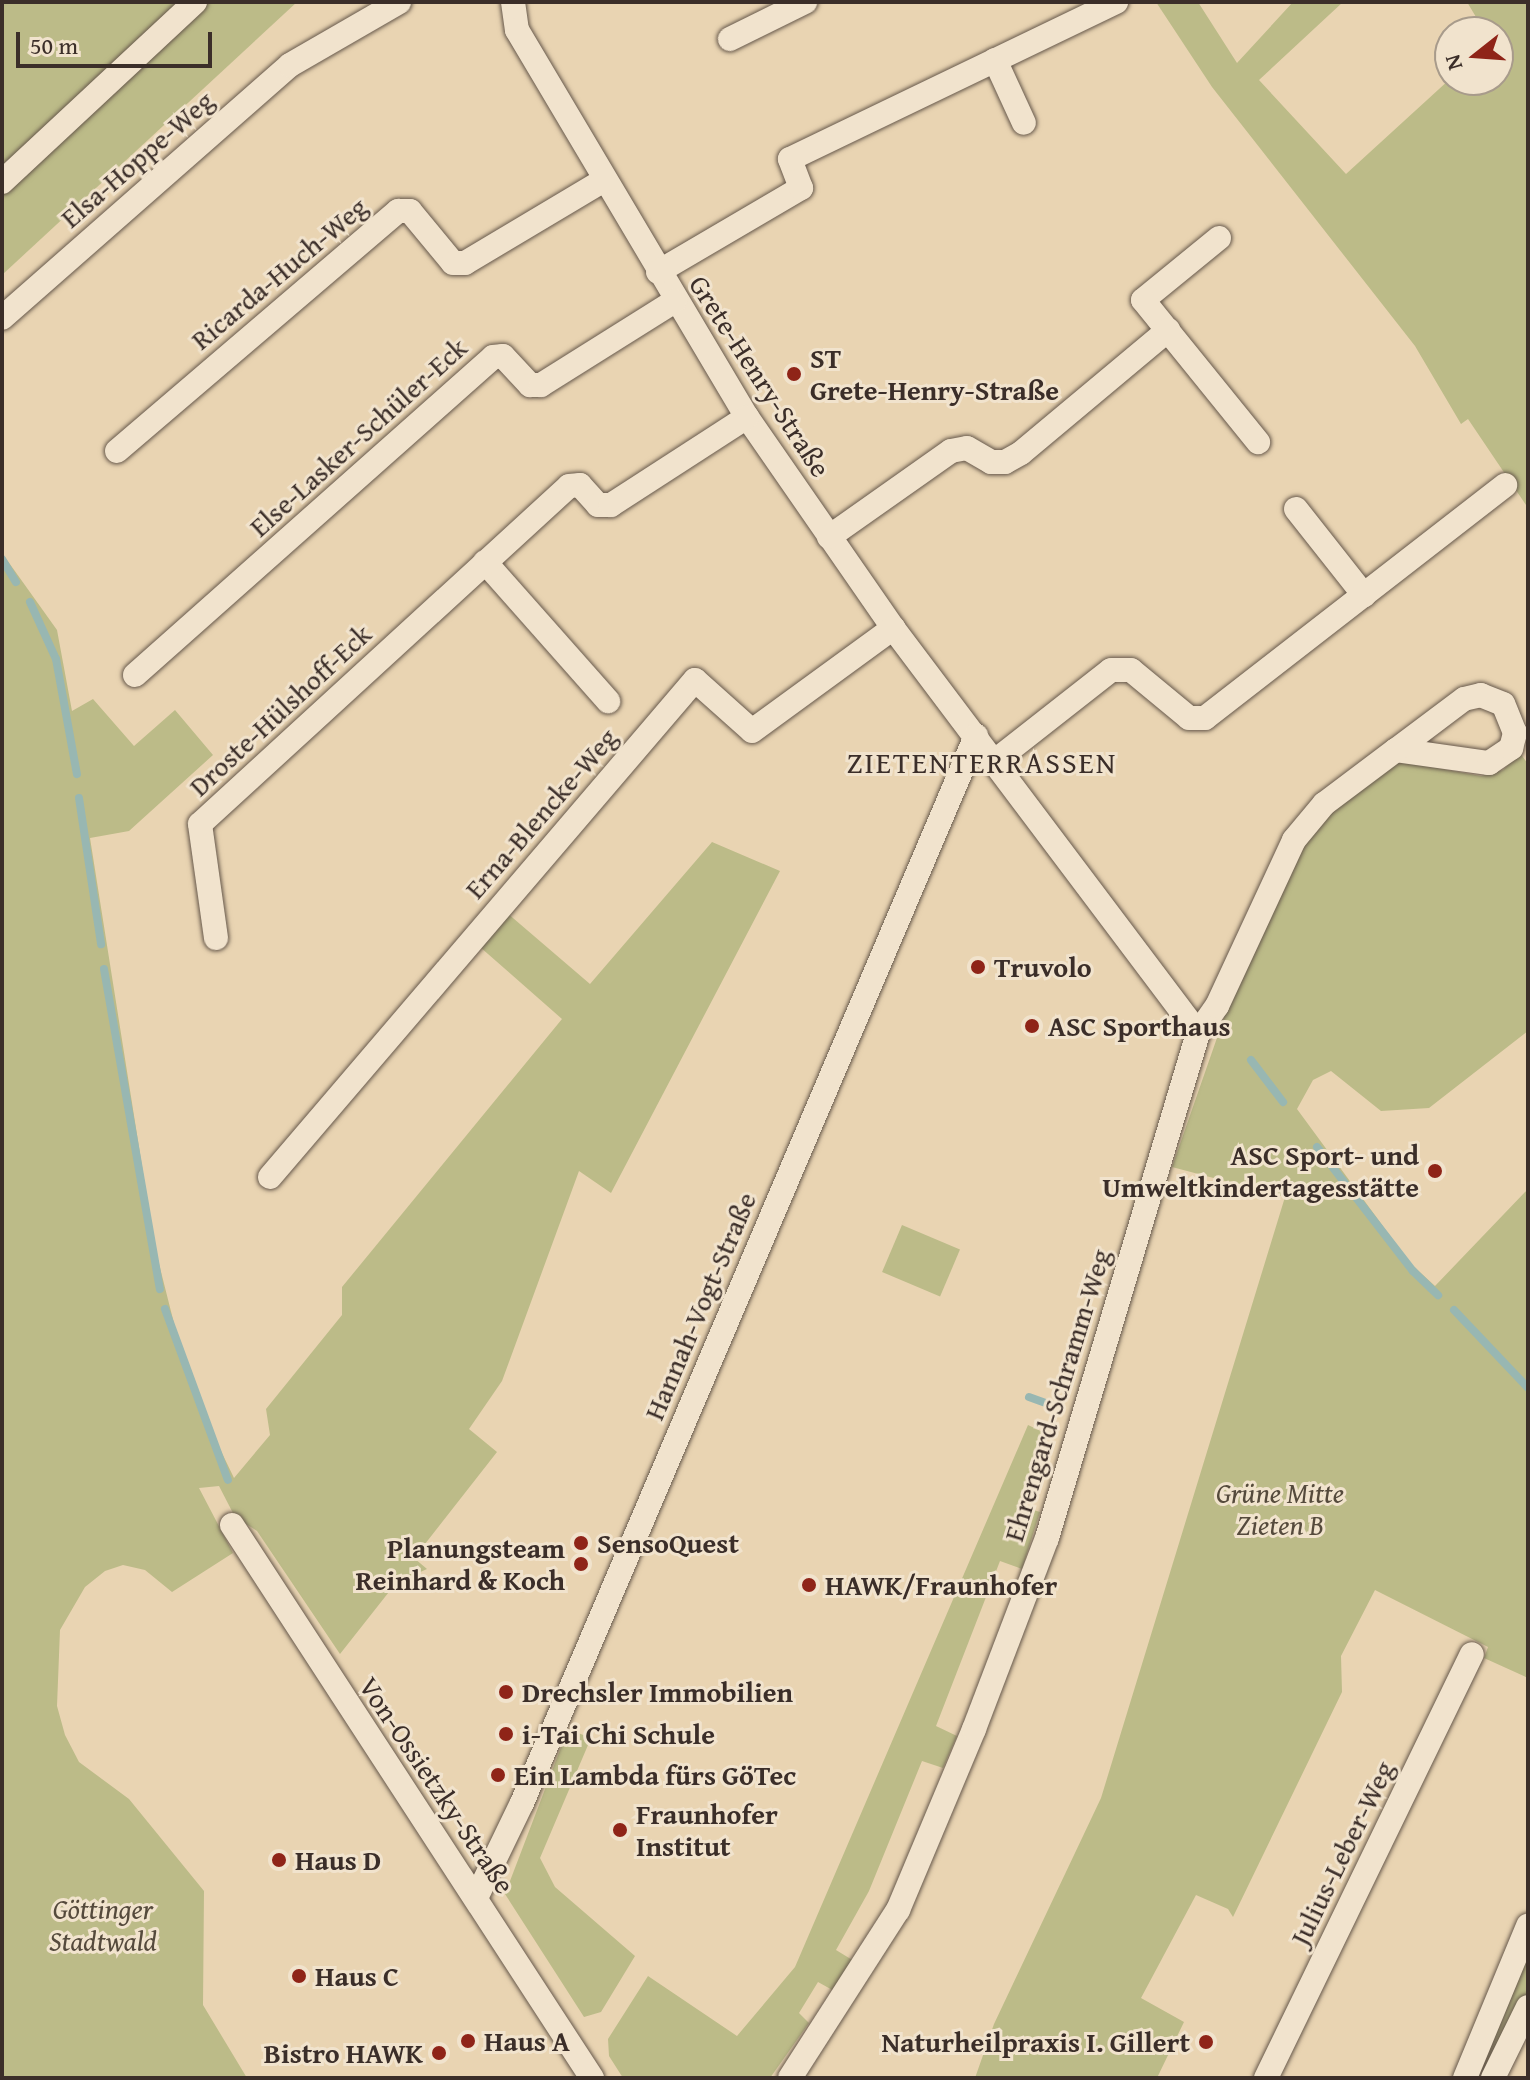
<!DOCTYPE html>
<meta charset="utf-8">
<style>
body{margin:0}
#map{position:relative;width:1530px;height:2080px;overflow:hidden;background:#e9d4b2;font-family:"Gentium Book Plus",serif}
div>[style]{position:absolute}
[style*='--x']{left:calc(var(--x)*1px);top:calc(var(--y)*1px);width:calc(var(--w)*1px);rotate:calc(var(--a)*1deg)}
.green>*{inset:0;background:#bcbb88;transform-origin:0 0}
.stream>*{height:8px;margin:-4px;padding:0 4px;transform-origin:4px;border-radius:4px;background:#98b7b2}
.roads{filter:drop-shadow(0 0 2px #66584b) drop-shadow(0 0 2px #66584b)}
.street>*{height:24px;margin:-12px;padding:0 12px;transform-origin:12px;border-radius:12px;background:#f1e3cd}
.dots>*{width:22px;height:22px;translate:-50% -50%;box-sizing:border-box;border:4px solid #f1e3cd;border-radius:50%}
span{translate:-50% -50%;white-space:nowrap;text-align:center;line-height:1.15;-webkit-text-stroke:6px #f1e3cd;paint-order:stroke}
.street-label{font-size:28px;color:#3b2e29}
.poi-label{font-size:28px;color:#3b2e29;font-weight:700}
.left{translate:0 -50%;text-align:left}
.right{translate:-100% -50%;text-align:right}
.park-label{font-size:28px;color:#554a3c;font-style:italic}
.neighbourhood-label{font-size:30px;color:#3b2e29;letter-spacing:2px}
.frame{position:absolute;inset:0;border:4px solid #3b2e29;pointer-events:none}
.north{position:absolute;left:1434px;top:16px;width:80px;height:80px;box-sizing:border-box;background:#f1e3cd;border:2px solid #a89b8b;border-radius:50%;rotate:253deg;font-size:22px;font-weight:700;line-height:32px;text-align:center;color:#3b2e29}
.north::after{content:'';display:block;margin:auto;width:28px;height:36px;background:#8f2418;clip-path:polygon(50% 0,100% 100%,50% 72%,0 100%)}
.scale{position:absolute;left:16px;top:32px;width:196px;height:36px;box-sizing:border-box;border:4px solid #3b2e29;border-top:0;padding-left:10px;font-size:24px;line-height:28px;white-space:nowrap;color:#3b2e29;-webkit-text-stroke:6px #f1e3cd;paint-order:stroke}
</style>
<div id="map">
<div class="green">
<i style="clip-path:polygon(2px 2px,297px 2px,2px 275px)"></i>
<i style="clip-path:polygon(1156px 2px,1198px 2px,1237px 63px,1293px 2px,1343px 2px,1259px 80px,1346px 174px,1450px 79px,1498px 80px,1498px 32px,1468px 32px,1479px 22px,1467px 2px,1528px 2px,1528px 508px,1468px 419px,1461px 424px,1415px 346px,1212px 87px)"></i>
<i style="clip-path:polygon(2px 553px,57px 630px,72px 711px,93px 699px,134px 746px,175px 710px,213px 755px,129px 831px,90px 838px,155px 1248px,179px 1343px,206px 1420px,234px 1478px,270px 1435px,266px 1409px,342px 1315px,342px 1287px,562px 1019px,480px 947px,507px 913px,590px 984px,712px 842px,780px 871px,611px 1193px,579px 1171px,502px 1381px,469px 1429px,497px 1452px,414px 1558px,427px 1569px,396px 1583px,340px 1654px,257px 1531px,235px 1517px,219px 1486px,199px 1488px,233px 1553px,172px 1592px,145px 1570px,123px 1565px,105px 1571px,85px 1587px,60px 1630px,57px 1706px,65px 1735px,79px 1762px,129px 1799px,204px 1891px,203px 2005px,247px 2078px,2px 2078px)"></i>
<i style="clip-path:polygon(1520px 753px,1528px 764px,1528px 1031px,1429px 1108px,1381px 1111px,1331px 1071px,1313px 1080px,1297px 1109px,1410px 1263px,1435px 1286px,1528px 1189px,1528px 1678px,1484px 1658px,1488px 1647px,1375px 1590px,1341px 1656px,1342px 1692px,1233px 1917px,1228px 1909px,1196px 1895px,1141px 1998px,1184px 2022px,1157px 2078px,975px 2078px,994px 2024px,1101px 1798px,1285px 1197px,1172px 1167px,1226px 1012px,1306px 840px,1324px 814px,1398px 761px,1481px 776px,1503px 770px)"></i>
<i style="left:902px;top:1225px;width:63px;height:51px;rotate:23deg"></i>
<i style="clip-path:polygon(1028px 1425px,1043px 1432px,1021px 1506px,1040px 1512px,1022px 1569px,1000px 1561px,936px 1726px,957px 1736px,943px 1768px,922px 1761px,869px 1891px,836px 1950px,854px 1961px,836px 1992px,818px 1982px,799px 2013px,809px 2023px,770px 2078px,623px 2078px,609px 2056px,608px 2039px,648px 1976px,737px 2036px,795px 1967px)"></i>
<i style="clip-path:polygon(568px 1729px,591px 1738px,540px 1858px,555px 1887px,635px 1956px,601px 2012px,584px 2017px,505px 1894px)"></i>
<i style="clip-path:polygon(1528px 1948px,1528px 1994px,1488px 2076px,1481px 2073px)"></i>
</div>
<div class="stream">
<i style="--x:2;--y:559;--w:27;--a:59"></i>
<i style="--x:30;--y:602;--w:63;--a:65.5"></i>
<i style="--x:56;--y:659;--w:117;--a:79.7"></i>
<i style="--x:79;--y:798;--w:148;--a:81.4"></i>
<i style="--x:104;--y:969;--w:325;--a:80.1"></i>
<i style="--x:1251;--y:1060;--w:53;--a:52.7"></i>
<i style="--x:1317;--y:1147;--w:157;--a:52.3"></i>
<i style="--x:1413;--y:1271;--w:35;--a:44"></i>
<i style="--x:165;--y:1309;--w:182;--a:69.8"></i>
<i style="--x:1454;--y:1310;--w:108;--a:46.5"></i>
<i style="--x:1029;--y:1397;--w:33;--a:20"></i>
</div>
<div class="roads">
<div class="street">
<i style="--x:513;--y:2;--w:28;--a:82"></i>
<i style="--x:517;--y:30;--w:450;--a:59.3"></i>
<i style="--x:747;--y:417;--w:257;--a:55.3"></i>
<i style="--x:893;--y:628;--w:507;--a:53.02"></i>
<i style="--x:730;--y:39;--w:84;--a:-26.3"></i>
<i style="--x:995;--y:60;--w:69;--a:65.3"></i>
<i style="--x:2;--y:182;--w:264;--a:-43"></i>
<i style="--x:1219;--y:238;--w:98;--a:140.8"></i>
<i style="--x:1143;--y:300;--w:183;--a:51"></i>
<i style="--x:658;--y:272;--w:166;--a:-30.4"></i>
<i style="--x:801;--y:188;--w:31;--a:-111"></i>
<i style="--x:790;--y:159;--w:362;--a:-25.7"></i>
<i style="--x:2;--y:318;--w:383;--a:-41.3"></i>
<i style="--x:290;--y:65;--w:126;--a:-30"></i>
<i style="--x:117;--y:451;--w:370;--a:-40.5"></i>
<i style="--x:398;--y:211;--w:12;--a:0"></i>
<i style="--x:410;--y:211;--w:67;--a:50.4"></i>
<i style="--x:453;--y:263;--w:12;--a:0"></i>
<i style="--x:465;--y:263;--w:162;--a:-30.8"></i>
<i style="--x:1296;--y:509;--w:110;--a:51.7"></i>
<i style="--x:829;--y:537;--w:149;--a:-35.2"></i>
<i style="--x:951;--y:451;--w:16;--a:-11"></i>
<i style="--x:967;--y:448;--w:28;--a:30"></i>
<i style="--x:991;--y:462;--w:14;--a:0"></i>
<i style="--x:1005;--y:462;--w:18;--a:-29"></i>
<i style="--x:1021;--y:453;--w:192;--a:-39.9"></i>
<i style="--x:485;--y:562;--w:186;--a:48.5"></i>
<i style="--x:135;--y:675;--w:479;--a:-41.6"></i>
<i style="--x:493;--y:357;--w:10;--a:-6"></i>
<i style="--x:503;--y:356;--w:40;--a:47"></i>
<i style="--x:530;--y:385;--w:11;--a:0"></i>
<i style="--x:541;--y:385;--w:158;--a:-32.1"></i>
<i style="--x:995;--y:761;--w:147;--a:-38.1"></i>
<i style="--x:1111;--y:670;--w:20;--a:0"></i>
<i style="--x:1131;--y:670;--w:75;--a:39.6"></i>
<i style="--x:1189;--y:718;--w:16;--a:0"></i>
<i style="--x:1205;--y:718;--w:380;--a:-37.8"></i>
<i style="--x:216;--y:938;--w:115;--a:-98"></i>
<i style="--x:200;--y:824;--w:500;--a:-42.49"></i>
<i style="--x:569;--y:486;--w:11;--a:-5"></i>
<i style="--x:580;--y:485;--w:27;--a:48"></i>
<i style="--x:598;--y:505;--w:13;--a:0"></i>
<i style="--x:611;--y:505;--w:162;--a:-32.9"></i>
<i style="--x:270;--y:1177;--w:654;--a:-49.47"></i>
<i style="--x:695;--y:680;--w:76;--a:41.8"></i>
<i style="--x:752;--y:731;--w:175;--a:-36.1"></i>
<i style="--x:232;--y:1525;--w:660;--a:56.94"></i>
<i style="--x:476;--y:1898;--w:106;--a:-64.2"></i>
<i style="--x:522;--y:1803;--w:1160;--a:-66.95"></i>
<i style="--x:790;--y:2078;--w:200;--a:-57.3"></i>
<i style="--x:898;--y:1910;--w:196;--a:-67.2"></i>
<i style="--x:974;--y:1729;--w:204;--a:-69.1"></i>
<i style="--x:1047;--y:1538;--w:527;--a:-73.35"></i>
<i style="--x:1198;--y:1033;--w:33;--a:-55"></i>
<i style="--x:1217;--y:1006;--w:183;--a:-65.1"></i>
<i style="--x:1294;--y:840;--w:47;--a:-50.2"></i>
<i style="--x:1324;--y:804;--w:90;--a:-36.9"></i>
<i style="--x:1396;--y:750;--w:94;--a:8"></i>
<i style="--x:1489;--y:763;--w:27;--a:-34"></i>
<i style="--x:1511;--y:748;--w:16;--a:-75"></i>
<i style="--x:1515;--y:733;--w:31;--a:-112"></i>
<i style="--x:1503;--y:704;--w:24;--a:-158"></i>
<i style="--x:1481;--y:695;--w:17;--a:167"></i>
<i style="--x:1464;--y:699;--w:85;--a:143.1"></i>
<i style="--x:1266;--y:2078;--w:471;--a:-64.1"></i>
<i style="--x:1465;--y:2078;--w:165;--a:-67.5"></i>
<i style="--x:1493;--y:2078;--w:79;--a:-63.8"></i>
</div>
</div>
<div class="dots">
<i style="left:794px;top:374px;background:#8f2418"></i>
<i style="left:978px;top:967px;background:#8f2418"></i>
<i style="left:1032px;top:1026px;background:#8f2418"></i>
<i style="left:1435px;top:1171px;background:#8f2418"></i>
<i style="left:581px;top:1543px;background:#8f2418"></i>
<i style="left:581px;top:1564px;background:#8f2418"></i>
<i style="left:809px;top:1585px;background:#8f2418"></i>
<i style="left:506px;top:1692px;background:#8f2418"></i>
<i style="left:506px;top:1734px;background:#8f2418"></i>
<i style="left:498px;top:1775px;background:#8f2418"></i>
<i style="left:620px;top:1830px;background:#8f2418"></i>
<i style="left:279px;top:1860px;background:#8f2418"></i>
<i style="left:299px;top:1976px;background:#8f2418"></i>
<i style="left:468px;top:2041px;background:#8f2418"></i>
<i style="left:1206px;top:2042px;background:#8f2418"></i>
<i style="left:439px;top:2053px;background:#8f2418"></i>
</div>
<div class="street-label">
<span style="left:137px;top:159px;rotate:-41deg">Elsa-Hoppe-Weg</span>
<span style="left:279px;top:273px;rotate:-40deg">Ricarda-Huch-Weg</span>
<span style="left:760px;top:376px;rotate:57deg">Grete-Henry-Straße</span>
<span style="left:358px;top:437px;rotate:-42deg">Else-Lasker-Schüler-Eck</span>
<span style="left:280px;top:710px;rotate:-43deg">Droste-Hülshoff-Eck</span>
<span style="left:541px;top:813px;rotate:-49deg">Erna-Blencke-Weg</span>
<span style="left:700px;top:1306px;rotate:-67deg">Hannah-Vogt-Straße</span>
<span style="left:1057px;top:1395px;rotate:-73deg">Ehrengard-Schramm-Weg</span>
<span style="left:437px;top:1785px;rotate:56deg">Von-Ossietzky-Straße</span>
<span style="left:1342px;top:1853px;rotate:-64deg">Julius-Leber-Weg</span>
</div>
<div class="poi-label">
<span class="left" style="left:810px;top:374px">ST<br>Grete-Henry-Straße</span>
<span class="left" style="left:994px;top:967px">Truvolo</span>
<span class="left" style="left:1048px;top:1026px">ASC Sporthaus</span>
<span class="right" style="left:1419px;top:1171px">ASC Sport- und<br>Umweltkindertagesstätte</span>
<span class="left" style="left:597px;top:1543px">SensoQuest</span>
<span class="right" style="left:565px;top:1564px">Planungsteam<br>Reinhard &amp; Koch</span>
<span class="left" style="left:825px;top:1585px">HAWK/Fraunhofer</span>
<span class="left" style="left:522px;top:1692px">Drechsler Immobilien</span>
<span class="left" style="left:522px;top:1734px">i-Tai Chi Schule</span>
<span class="left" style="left:514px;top:1775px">Ein Lambda fürs GöTec</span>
<span class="left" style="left:636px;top:1830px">Fraunhofer<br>Institut</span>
<span class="left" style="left:295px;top:1860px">Haus D</span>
<span class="left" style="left:315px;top:1976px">Haus C</span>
<span class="left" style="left:484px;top:2041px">Haus A</span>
<span class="right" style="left:1190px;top:2042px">Naturheilpraxis I. Gillert</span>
<span class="right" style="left:423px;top:2053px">Bistro HAWK</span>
</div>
<div class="park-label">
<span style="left:1280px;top:1509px">Grüne Mitte<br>Zieten B</span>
<span style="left:103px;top:1925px">Göttinger<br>Stadtwald</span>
</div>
<div class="neighbourhood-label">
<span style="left:982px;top:762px">ZIETENTERRASSEN</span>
</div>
<div class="frame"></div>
<div class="north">N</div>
<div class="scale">50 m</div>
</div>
